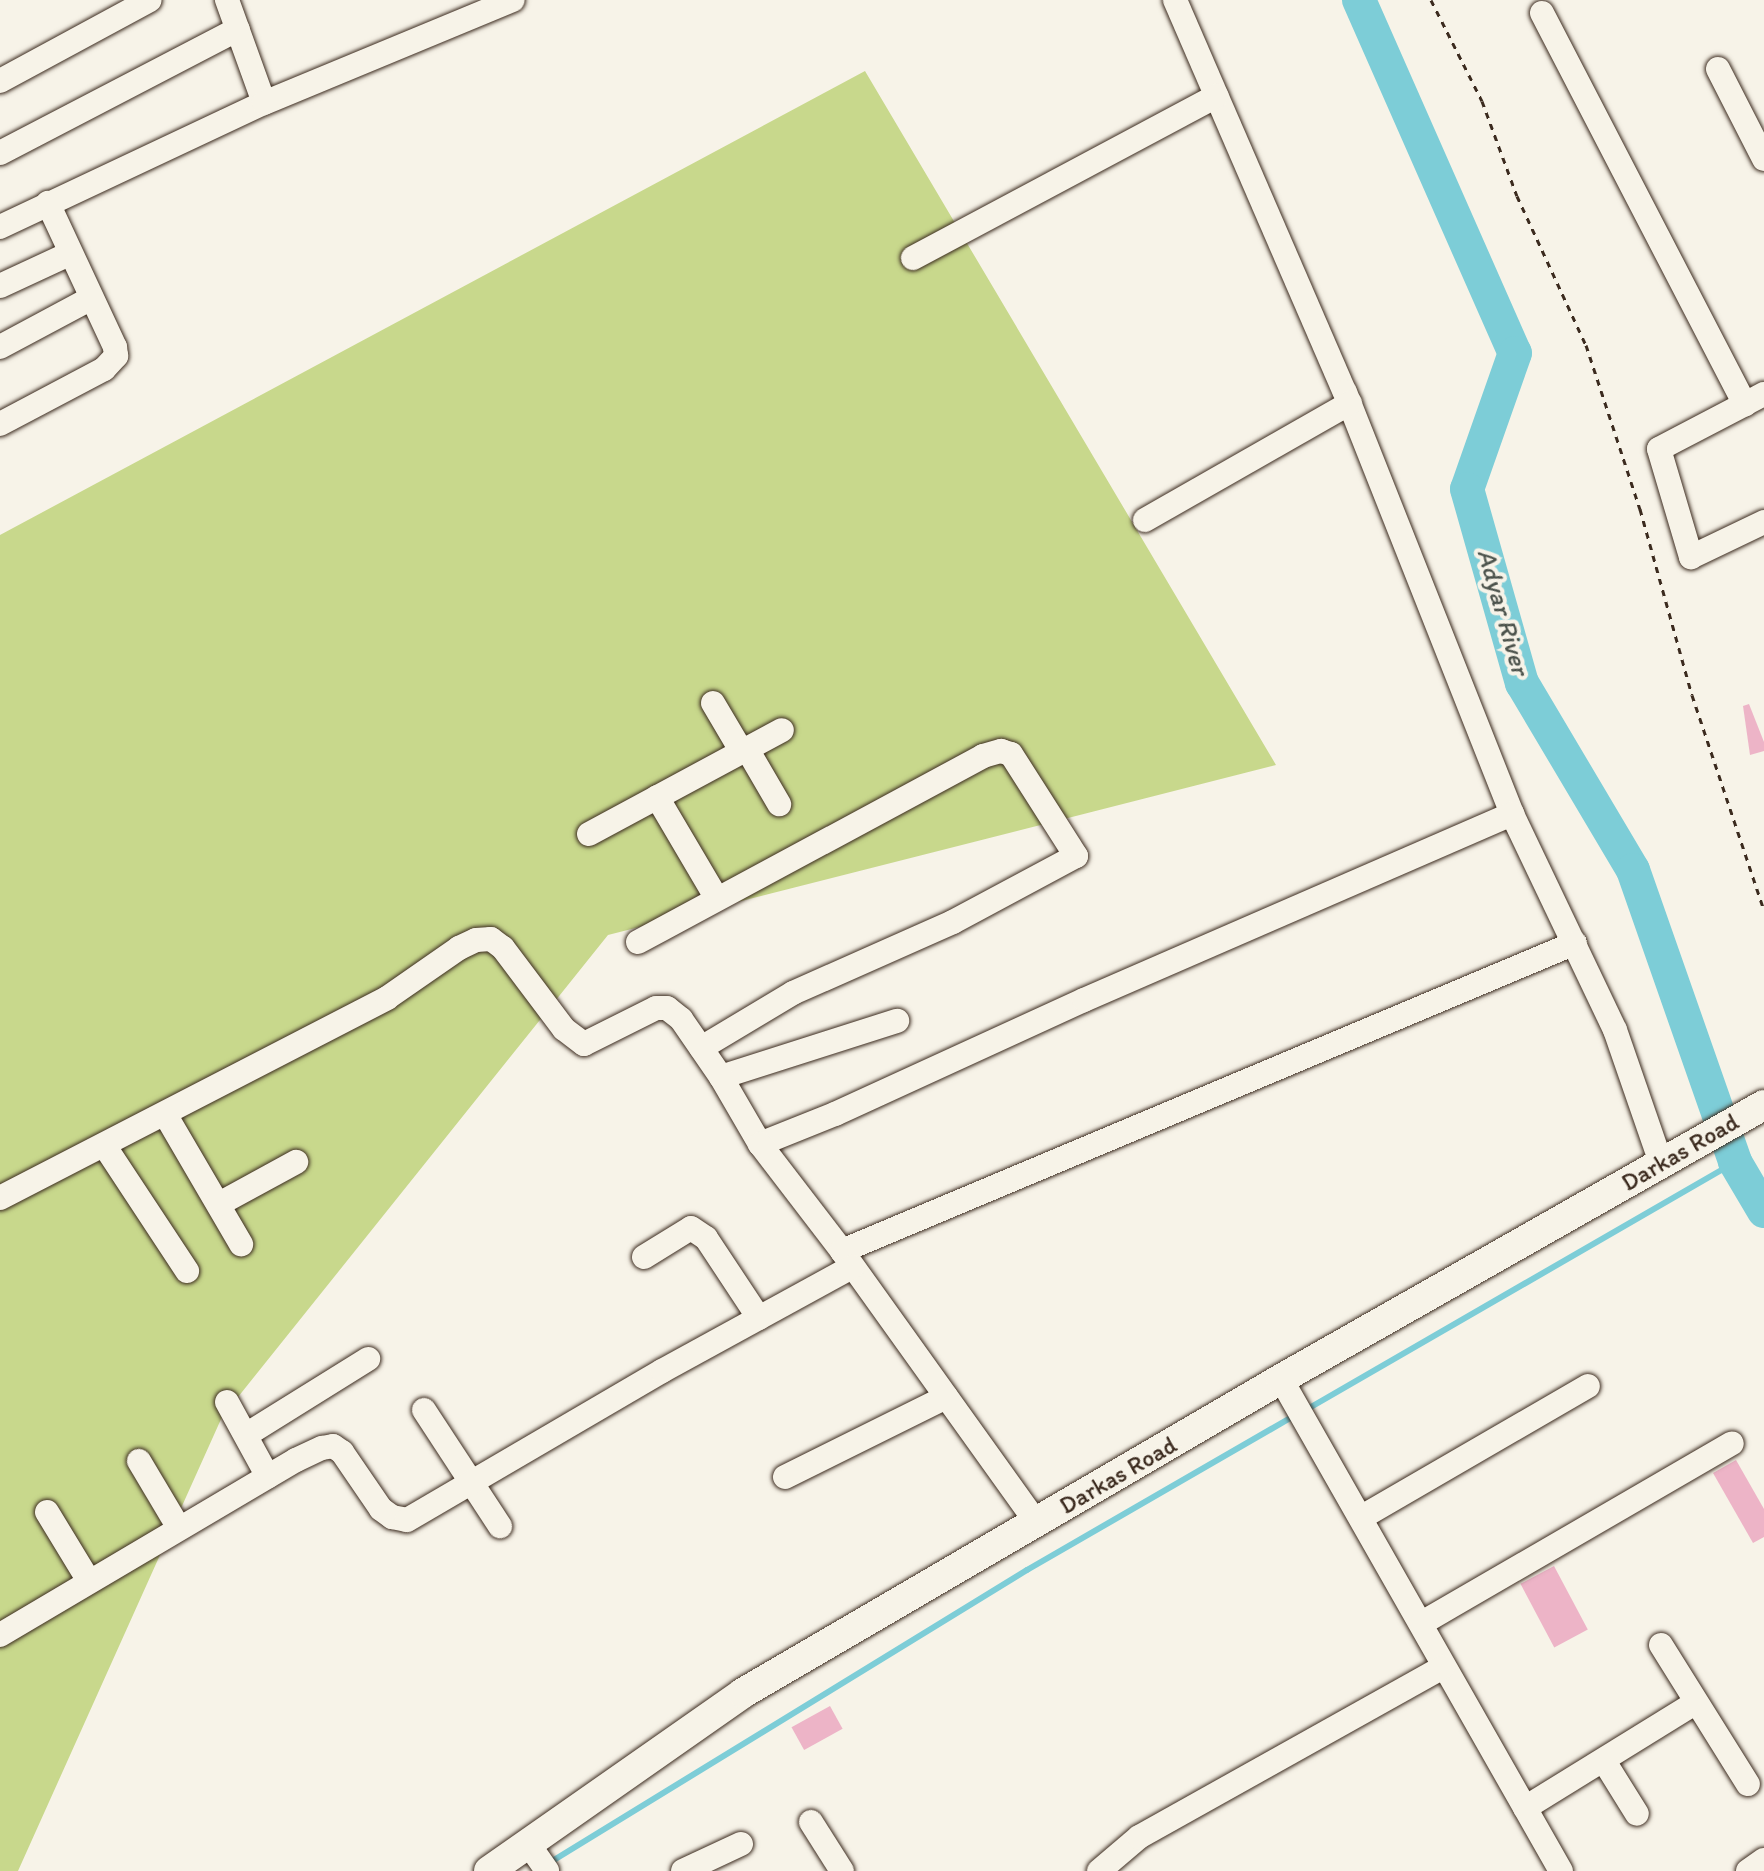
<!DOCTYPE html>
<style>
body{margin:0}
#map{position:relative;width:1764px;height:1871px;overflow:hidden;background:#f7f3e8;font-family:Itim,sans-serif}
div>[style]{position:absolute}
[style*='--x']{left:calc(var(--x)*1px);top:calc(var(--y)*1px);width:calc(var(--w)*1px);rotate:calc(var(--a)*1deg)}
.green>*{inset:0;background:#c8d88c}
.stream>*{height:6px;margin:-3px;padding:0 3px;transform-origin:3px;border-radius:3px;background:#7dcdd7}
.river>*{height:34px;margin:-17px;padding:0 17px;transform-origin:17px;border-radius:17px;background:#7dcdd7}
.building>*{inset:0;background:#edb4c7;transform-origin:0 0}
.path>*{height:3px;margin-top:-1.5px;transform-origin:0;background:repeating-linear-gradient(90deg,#3b2a1e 0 6px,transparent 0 12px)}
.roads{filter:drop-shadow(0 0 2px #3b2a1e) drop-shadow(0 0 2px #3b2a1e)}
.minor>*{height:24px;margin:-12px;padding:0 12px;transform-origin:12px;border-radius:12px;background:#f7f3e8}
.major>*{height:30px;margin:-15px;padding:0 15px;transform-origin:15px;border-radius:15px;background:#f7f3e8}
span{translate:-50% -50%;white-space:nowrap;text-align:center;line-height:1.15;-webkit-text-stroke:8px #f7f3e8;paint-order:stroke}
.street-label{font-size:24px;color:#3b2a1e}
.water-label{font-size:26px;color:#4c534c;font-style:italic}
</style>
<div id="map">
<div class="green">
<i style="clip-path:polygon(865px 71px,1276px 765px,608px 935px,222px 1417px,18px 1871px,0 1871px,0 535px)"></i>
</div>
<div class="stream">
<i style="--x:1304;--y:1411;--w:498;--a:-30"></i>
<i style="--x:549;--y:1863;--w:561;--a:-31.51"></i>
<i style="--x:1027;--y:1570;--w:308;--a:-30"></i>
</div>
<div class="river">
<i style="--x:1359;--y:0;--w:386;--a:66.2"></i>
<i style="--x:1515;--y:353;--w:144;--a:109.4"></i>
<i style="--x:1467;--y:489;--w:202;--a:74.2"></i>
<i style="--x:1522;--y:683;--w:217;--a:59.3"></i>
<i style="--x:1633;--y:870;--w:309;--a:70.7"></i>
<i style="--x:1735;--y:1162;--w:57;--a:59.4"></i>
</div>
<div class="building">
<i style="clip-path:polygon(1749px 704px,1764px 742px,1764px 751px,1750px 755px,1743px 706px)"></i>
<i style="clip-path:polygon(1736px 1460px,1764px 1509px,1764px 1537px,1753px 1543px,1713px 1473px)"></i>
<i style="left:1554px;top:1566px;width:72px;height:38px;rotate:62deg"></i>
<i style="left:830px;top:1706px;width:26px;height:44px;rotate:61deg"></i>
</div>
<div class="path">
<i style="--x:1431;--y:0;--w:113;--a:63.2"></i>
<i style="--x:1482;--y:101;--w:101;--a:69.8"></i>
<i style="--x:1517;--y:196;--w:164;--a:65.2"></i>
<i style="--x:1586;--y:345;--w:173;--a:71.8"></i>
<i style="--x:1640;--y:509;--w:193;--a:74.4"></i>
<i style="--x:1692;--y:695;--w:227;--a:71.5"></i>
</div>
<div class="roads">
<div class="minor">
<i style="--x:227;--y:0;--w:109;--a:70.2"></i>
<i style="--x:1175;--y:0;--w:427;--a:66.6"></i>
<i style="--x:1345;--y:392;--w:454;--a:68.4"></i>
<i style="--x:1512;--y:814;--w:239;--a:64.5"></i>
<i style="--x:1615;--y:1030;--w:141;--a:70.9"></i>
<i style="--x:1542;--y:13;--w:441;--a:62.6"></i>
<i style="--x:1745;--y:404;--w:21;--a:-28"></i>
<i style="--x:1718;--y:69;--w:101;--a:62.9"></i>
<i style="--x:0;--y:81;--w:170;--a:-28.4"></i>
<i style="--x:0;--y:153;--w:268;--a:-27.5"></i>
<i style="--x:0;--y:227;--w:292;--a:-25.2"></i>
<i style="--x:264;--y:103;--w:269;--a:-22.5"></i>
<i style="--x:913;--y:258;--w:344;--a:-28.1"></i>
<i style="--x:0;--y:286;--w:76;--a:-24.9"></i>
<i style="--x:0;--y:347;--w:102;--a:-28.1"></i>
<i style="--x:1745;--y:404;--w:97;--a:152.4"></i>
<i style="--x:1659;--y:449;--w:113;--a:73.5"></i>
<i style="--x:1691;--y:557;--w:81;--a:-25.6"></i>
<i style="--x:0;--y:424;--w:118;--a:-27.9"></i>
<i style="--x:104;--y:369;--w:18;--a:-47"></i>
<i style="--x:116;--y:356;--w:9;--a:-96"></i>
<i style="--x:115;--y:347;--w:159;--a:-115"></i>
<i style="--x:1145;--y:520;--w:236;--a:-29.7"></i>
<i style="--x:713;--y:703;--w:57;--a:59.4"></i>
<i style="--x:747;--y:749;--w:64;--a:59.8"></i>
<i style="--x:657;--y:797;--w:118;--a:59.5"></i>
<i style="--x:589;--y:834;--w:219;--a:-28.3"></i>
<i style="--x:638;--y:942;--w:392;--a:-28.3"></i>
<i style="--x:983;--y:756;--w:19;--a:-16"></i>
<i style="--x:1001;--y:751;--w:10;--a:17"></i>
<i style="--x:1011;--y:754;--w:121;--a:57.5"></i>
<i style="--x:1076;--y:856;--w:140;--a:151.8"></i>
<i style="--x:953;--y:922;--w:175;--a:156.1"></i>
<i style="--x:793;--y:993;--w:107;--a:149.1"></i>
<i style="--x:721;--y:1077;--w:185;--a:-17.7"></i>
<i style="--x:165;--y:1114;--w:151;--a:59.7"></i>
<i style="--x:760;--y:1144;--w:81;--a:-21.8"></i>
<i style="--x:835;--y:1114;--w:274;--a:-24.6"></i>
<i style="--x:1084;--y:1000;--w:467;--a:-23.5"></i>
<i style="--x:104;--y:1145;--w:151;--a:56.6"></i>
<i style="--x:0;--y:1198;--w:436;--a:-27.3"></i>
<i style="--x:387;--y:998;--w:88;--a:-34.8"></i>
<i style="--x:459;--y:948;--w:19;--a:-25"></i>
<i style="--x:476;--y:940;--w:15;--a:-4"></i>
<i style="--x:491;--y:939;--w:15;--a:37"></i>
<i style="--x:503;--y:948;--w:101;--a:53"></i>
<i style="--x:564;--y:1029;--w:25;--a:37"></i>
<i style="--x:584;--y:1044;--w:80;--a:-26.6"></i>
<i style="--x:656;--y:1008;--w:11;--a:0"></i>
<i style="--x:667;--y:1008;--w:18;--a:38"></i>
<i style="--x:681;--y:1019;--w:70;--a:55.4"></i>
<i style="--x:721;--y:1077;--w:78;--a:59.8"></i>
<i style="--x:760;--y:1144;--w:135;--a:52.5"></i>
<i style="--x:842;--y:1251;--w:335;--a:54.4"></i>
<i style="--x:219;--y:1204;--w:88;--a:-28.6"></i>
<i style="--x:842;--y:1251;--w:795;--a:-22.79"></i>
<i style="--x:644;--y:1257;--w:55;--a:-31.7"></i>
<i style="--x:691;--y:1228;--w:18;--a:34"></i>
<i style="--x:706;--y:1238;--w:96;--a:56.5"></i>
<i style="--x:1281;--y:1379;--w:566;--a:60.36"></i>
<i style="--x:227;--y:1402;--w:85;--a:61.3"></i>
<i style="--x:424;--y:1410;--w:139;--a:56.8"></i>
<i style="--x:246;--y:1435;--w:144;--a:-31.9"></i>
<i style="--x:139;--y:1461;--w:78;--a:59.2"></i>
<i style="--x:785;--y:1477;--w:180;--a:-26.4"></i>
<i style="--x:47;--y:1512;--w:81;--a:58.7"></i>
<i style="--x:1362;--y:1517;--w:261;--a:-30.1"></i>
<i style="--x:1422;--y:1623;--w:358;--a:-30.1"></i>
<i style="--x:0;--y:1635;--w:344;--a:-30.6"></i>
<i style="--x:296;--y:1460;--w:29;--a:-25"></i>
<i style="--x:322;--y:1448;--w:11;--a:-10"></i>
<i style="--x:333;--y:1446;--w:11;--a:34"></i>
<i style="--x:342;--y:1452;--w:69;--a:55.6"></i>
<i style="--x:381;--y:1509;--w:14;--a:36"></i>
<i style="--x:392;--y:1517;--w:15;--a:11"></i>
<i style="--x:407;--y:1520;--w:295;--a:-30.3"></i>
<i style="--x:662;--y:1371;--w:217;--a:-28.7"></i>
<i style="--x:1661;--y:1645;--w:164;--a:58"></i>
<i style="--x:1604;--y:1761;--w:62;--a:58.1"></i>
<i style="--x:1525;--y:1808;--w:200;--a:-31.7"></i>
<i style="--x:811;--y:1822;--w:58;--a:57.7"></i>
<i style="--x:527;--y:1842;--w:35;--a:55"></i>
<i style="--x:683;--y:1871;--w:64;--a:-25"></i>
<i style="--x:1099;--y:1871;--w:52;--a:-40.4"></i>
<i style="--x:1139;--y:1837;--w:348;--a:-29.2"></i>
<i style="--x:1748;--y:1871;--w:19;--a:-35"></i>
</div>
<div class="major">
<i style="--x:489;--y:1871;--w:310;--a:-35"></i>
<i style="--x:743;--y:1693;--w:623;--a:-30.27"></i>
<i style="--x:1281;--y:1379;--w:555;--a:-29.57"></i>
</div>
</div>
<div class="street-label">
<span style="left:1680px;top:1152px;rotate:-30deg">Darkas Road</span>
<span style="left:1118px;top:1475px;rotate:-30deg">Darkas Road</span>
</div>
<div class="water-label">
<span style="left:1503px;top:612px;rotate:74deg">Adyar River</span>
</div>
</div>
